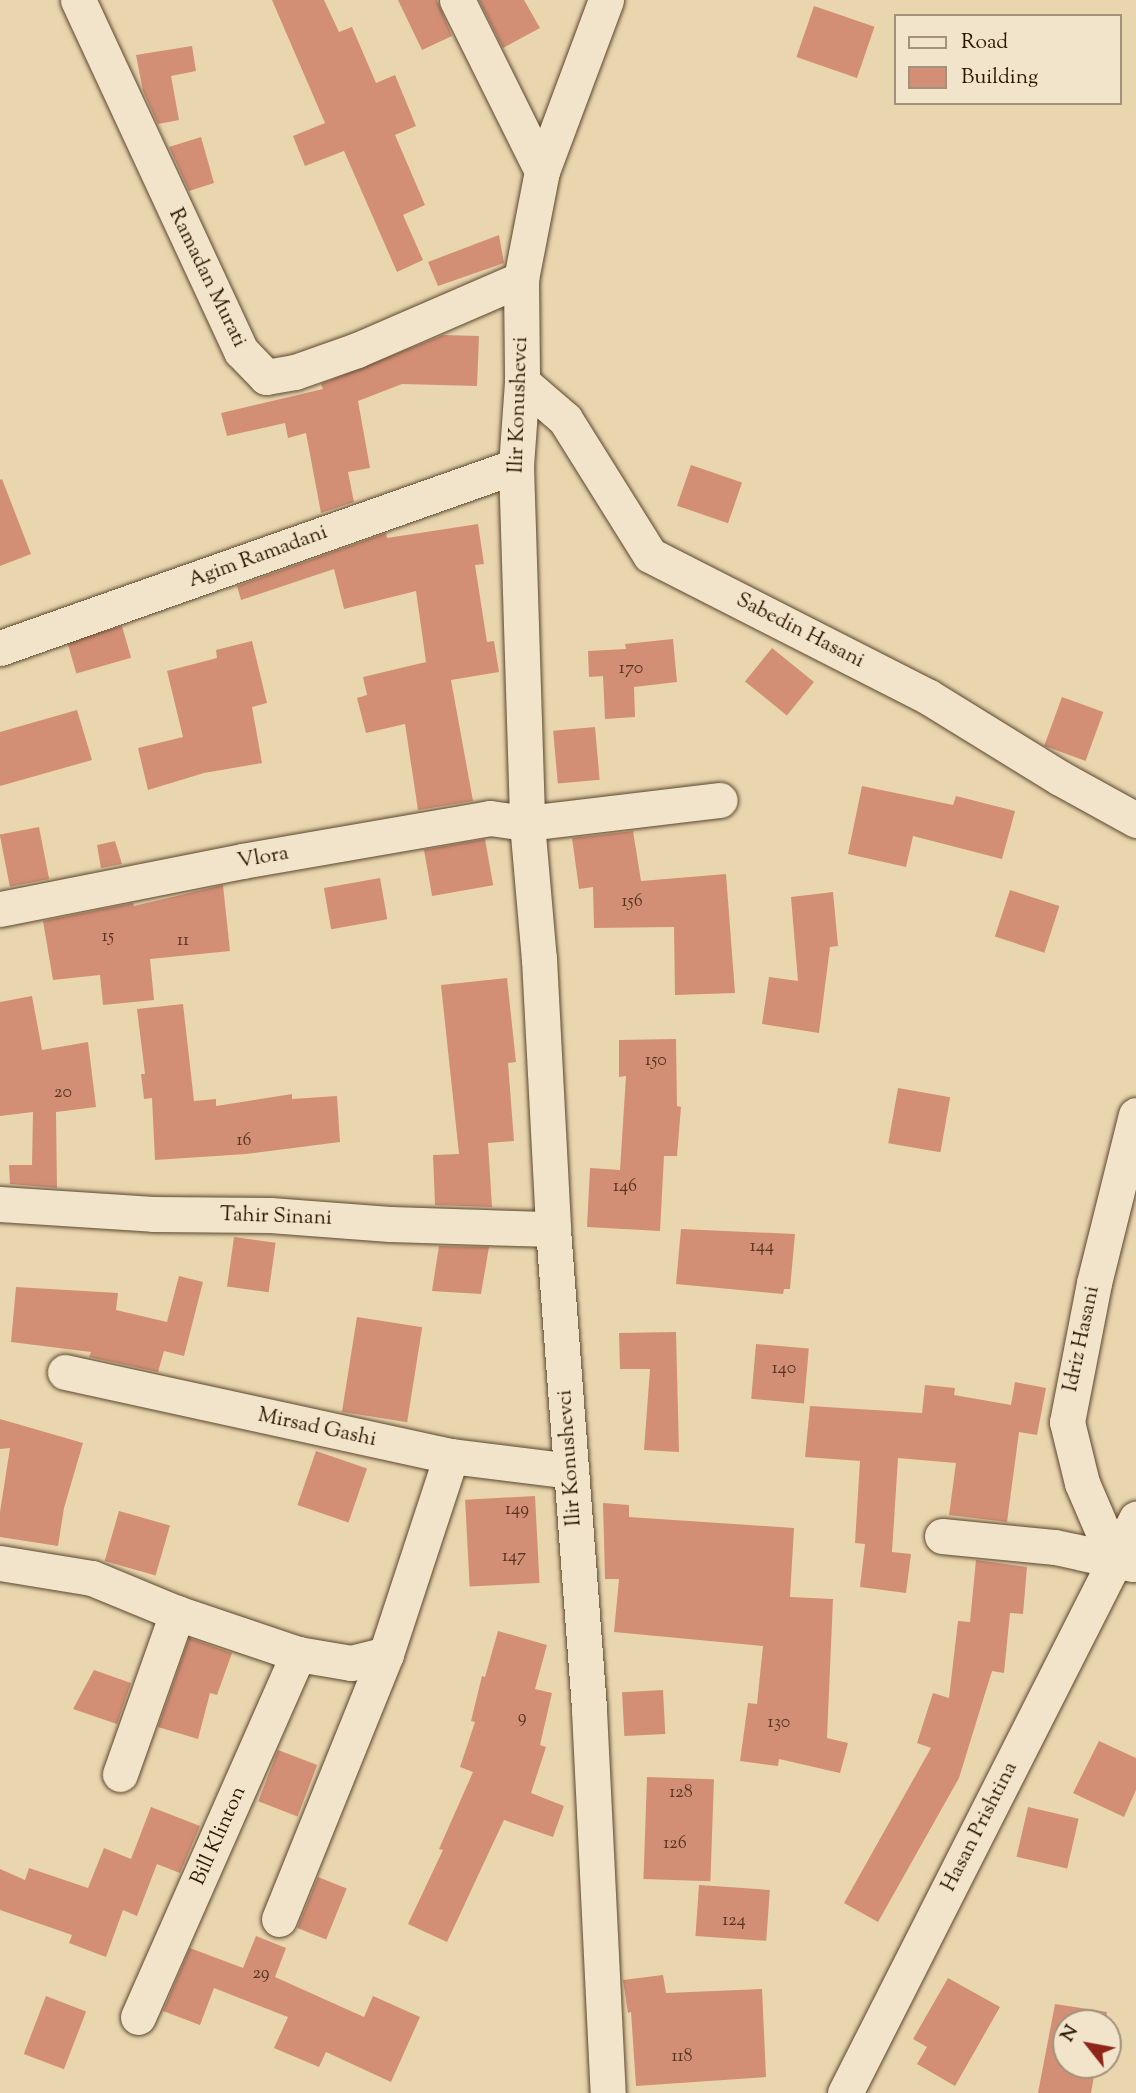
<!DOCTYPE html>
<style>
body{margin:0}
#map{position:relative;width:1136px;height:2093px;overflow:hidden;background:#e9d6af;font-family:"Sorts Mill Goudy",serif}
div>[style]{position:absolute}
[style*='--x']{left:calc(var(--x)*1px);top:calc(var(--y)*1px);width:calc(var(--w)*1px);rotate:calc(var(--a)*1deg)}
.building>*{inset:0;background:#d28f76;transform-origin:0 0}
.roads{filter:drop-shadow(0 0 2px #5c472d) drop-shadow(0 0 2px #5c472d)}
.minor>*{height:35px;margin:-17.5px;padding:0 17.5px;transform-origin:17.5px;border-radius:17.5px;background:#f1e4cb}
span{translate:-50% -50%;white-space:nowrap;text-align:center;line-height:1.15;-webkit-text-stroke:7px #f1e4cb;paint-order:stroke}
.number-label{font-size:18px;color:#56351f}
.number-label span{-webkit-text-stroke-width:0}
.street-label{font-size:21px;color:#2d1702}
.legend{position:absolute;left:894px;top:14px;width:228px;height:91px;box-sizing:border-box;background:#f1e4cb;border:2px solid #a3927b;margin:0;padding:9px 12px;list-style:none;font-size:21px;color:#2d1702}
.legend li{display:flex;align-items:center;gap:14px;height:35px}
.legend b{width:35px;border:2px solid #a3927b}
.north{position:absolute;left:1052px;top:2009px;width:70px;height:70px;box-sizing:border-box;background:#f1e4cb;border:2px solid #a3927b;border-radius:50%;rotate:301deg;font-size:19px;font-weight:700;line-height:28px;text-align:center;color:#2d1702}
.north::after{content:'';display:block;margin:auto;width:24px;height:32px;background:#8f2418;clip-path:polygon(50% 0,100% 100%,50% 72%,0 100%)}
</style>
<div id="map">
<div class="building">
<i style="clip-path:polygon(272px 0,324px 0,339px 32px,352px 27px,376px 83px,395px 75px,416px 126px,395px 135px,425px 205px,403px 215px,423px 260px,397px 272px,344px 151px,305px 166px,293px 136px,325px 123px)"></i>
<i style="clip-path:polygon(398px 0,437px 0,452px 36px,422px 50px)"></i>
<i style="clip-path:polygon(479px 0,524px 0,540px 28px,503px 48px)"></i>
<i style="left:814px;top:6px;width:64px;height:54px;rotate:19deg"></i>
<i style="clip-path:polygon(192px 46px,196px 71px,171px 76px,179px 120px,158px 124px,143px 91px,136px 55px)"></i>
<i style="clip-path:polygon(201px 137px,214px 183px,189px 191px,169px 147px)"></i>
<i style="clip-path:polygon(499px 235px,504px 263px,438px 286px,428px 262px)"></i>
<i style="clip-path:polygon(443px 335px,479px 336px,477px 386px,402px 384px,358px 401px,370px 468px,348px 472px,354px 502px,321px 513px,306px 433px,288px 438px,285px 423px,227px 436px,221px 413px,323px 389px,321px 384px)"></i>
<i style="left:691px;top:465px;width:54px;height:43px;rotate:19deg"></i>
<i style="clip-path:polygon(2px 479px,31px 554px,0 566px,0 480px)"></i>
<i style="clip-path:polygon(478px 524px,484px 564px,475px 565px,487px 642px,494px 641px,499px 672px,451px 680px,473px 801px,418px 810px,405px 724px,366px 733px,357px 698px,367px 695px,363px 677px,426px 662px,416px 591px,344px 609px,334px 569px,241px 600px,237px 586px,386px 533px,387px 538px)"></i>
<i style="left:122px;top:626px;width:33px;height:57px;rotate:74deg"></i>
<i style="clip-path:polygon(673px 639px,677px 682px,634px 687px,635px 717px,605px 719px,603px 676px,589px 677px,588px 651px,626px 649px,625px 644px)"></i>
<i style="clip-path:polygon(252px 641px,267px 703px,252px 707px,262px 763px,204px 773px,148px 790px,138px 748px,183px 737px,167px 671px,217px 658px,216px 650px)"></i>
<i style="left:772px;top:648px;width:54px;height:43px;rotate:39deg"></i>
<i style="left:1062px;top:697px;width:44px;height:52px;rotate:20deg"></i>
<i style="clip-path:polygon(77px 710px,92px 760px,0 786px,0 732px)"></i>
<i style="left:595px;top:727px;width:53px;height:42px;rotate:85deg"></i>
<i style="clip-path:polygon(862px 786px,953px 805px,956px 796px,1015px 811px,1002px 859px,913px 836px,906px 867px,848px 854px)"></i>
<i style="left:39px;top:827px;width:53px;height:40px;rotate:79deg"></i>
<i style="clip-path:polygon(633px 831px,641px 881px,726px 874px,735px 993px,675px 995px,674px 927px,594px 928px,593px 887px,579px 889px,572px 838px)"></i>
<i style="left:485px;top:839px;width:47px;height:62px;rotate:80deg"></i>
<i style="clip-path:polygon(115px 841px,122px 864px,101px 868px,97px 845px)"></i>
<i style="left:380px;top:878px;width:42px;height:57px;rotate:80deg"></i>
<i style="clip-path:polygon(223px 885px,230px 951px,150px 959px,154px 1000px,103px 1005px,100px 975px,53px 980px,43px 921px,133px 903px,134px 906px)"></i>
<i style="left:1010px;top:890px;width:52px;height:49px;rotate:18deg"></i>
<i style="clip-path:polygon(833px 892px,838px 946px,830px 947px,819px 1033px,762px 1024px,769px 977px,798px 981px,791px 897px)"></i>
<i style="clip-path:polygon(507px 978px,516px 1062px,508px 1063px,514px 1141px,488px 1143px,492px 1207px,435px 1205px,433px 1155px,459px 1154px,441px 985px)"></i>
<i style="clip-path:polygon(32px 996px,42px 1050px,88px 1042px,96px 1107px,56px 1112px,57px 1188px,10px 1184px,9px 1165px,32px 1165px,33px 1112px,0 1116px,0 1002px)"></i>
<i style="clip-path:polygon(183px 1004px,194px 1101px,216px 1099px,216px 1106px,292px 1094px,292px 1099px,337px 1096px,340px 1142px,246px 1154px,155px 1160px,152px 1098px,144px 1099px,141px 1074px,145px 1074px,137px 1009px)"></i>
<i style="clip-path:polygon(676px 1039px,677px 1106px,681px 1107px,677px 1156px,664px 1156px,660px 1231px,587px 1227px,590px 1168px,620px 1170px,626px 1076px,619px 1077px,619px 1040px)"></i>
<i style="left:898px;top:1088px;width:53px;height:56px;rotate:10deg"></i>
<i style="clip-path:polygon(681px 1229px,795px 1234px,790px 1289px,784px 1289px,783px 1294px,676px 1284px)"></i>
<i style="left:234px;top:1237px;width:42px;height:50px;rotate:8deg"></i>
<i style="clip-path:polygon(439px 1246px,489px 1247px,481px 1294px,432px 1291px)"></i>
<i style="clip-path:polygon(179px 1276px,203px 1282px,184px 1356px,164px 1351px,158px 1372px,89px 1357px,91px 1352px,11px 1342px,16px 1287px,118px 1293px,116px 1310px,167px 1322px)"></i>
<i style="left:357px;top:1317px;width:66px;height:96px;rotate:9deg"></i>
<i style="clip-path:polygon(676px 1332px,679px 1452px,644px 1450px,650px 1369px,620px 1369px,619px 1333px)"></i>
<i style="left:756px;top:1344px;width:53px;height:55px;rotate:5deg"></i>
<i style="clip-path:polygon(1015px 1382px,1046px 1388px,1037px 1435px,1019px 1432px,1007px 1522px,949px 1515px,956px 1463px,898px 1458px,892px 1552px,911px 1554px,906px 1593px,860px 1587px,865px 1544px,855px 1543px,860px 1461px,805px 1457px,810px 1406px,922px 1413px,925px 1385px,955px 1388px,954px 1395px,1011px 1405px)"></i>
<i style="clip-path:polygon(0 1419px,83px 1443px,64px 1508px,58px 1546px,0 1537px,0 1512px,10px 1448px,0 1449px)"></i>
<i style="left:316px;top:1451px;width:54px;height:57px;rotate:19deg"></i>
<i style="left:535px;top:1496px;width:87px;height:70px;rotate:87deg"></i>
<i style="clip-path:polygon(603px 1503px,629px 1505px,629px 1517px,794px 1528px,790px 1597px,833px 1599px,827px 1738px,848px 1743px,840px 1773px,779px 1759px,778px 1766px,740px 1761px,748px 1703px,757px 1704px,763px 1646px,614px 1632px,619px 1579px,605px 1579px)"></i>
<i style="left:119px;top:1511px;width:53px;height:52px;rotate:16deg"></i>
<i style="clip-path:polygon(976px 1560px,1027px 1567px,1023px 1614px,1010px 1613px,1004px 1673px,992px 1671px,959px 1778px,878px 1922px,844px 1903px,931px 1748px,917px 1743px,933px 1693px,949px 1698px,958px 1621px,970px 1622px)"></i>
<i style="clip-path:polygon(498px 1631px,547px 1645px,535px 1689px,552px 1693px,540px 1745px,546px 1747px,531px 1793px,564px 1806px,553px 1837px,504px 1820px,447px 1942px,408px 1924px,443px 1850px,439px 1849px,473px 1772px,460px 1767px,475px 1722px,471px 1721px,482px 1676px,485px 1677px)"></i>
<i style="clip-path:polygon(189px 1638px,232px 1653px,217px 1695px,210px 1693px,198px 1739px,158px 1727px)"></i>
<i style="clip-path:polygon(94px 1670px,131px 1683px,117px 1724px,73px 1709px)"></i>
<i style="left:663px;top:1690px;width:44px;height:41px;rotate:87deg"></i>
<i style="clip-path:polygon(1099px 1741px,1136px 1758px,1136px 1790px,1124px 1817px,1073px 1793px)"></i>
<i style="left:278px;top:1750px;width:42px;height:55px;rotate:21deg"></i>
<i style="left:647px;top:1777px;width:67px;height:102px;rotate:2deg"></i>
<i style="clip-path:polygon(151px 1807px,200px 1826px,180px 1873px,157px 1864px,137px 1916px,123px 1910px,106px 1957px,69px 1943px,72px 1935px,0 1910px,0 1869px,25px 1880px,29px 1868px,88px 1888px,104px 1848px,131px 1859px)"></i>
<i style="left:1028px;top:1807px;width:52px;height:51px;rotate:13deg"></i>
<i style="left:318px;top:1877px;width:31px;height:55px;rotate:22deg"></i>
<i style="left:699px;top:1885px;width:71px;height:51px;rotate:4deg"></i>
<i style="clip-path:polygon(256px 1936px,286px 1948px,275px 1977px,364px 2017px,373px 1996px,420px 2017px,391px 2082px,326px 2052px,319px 2067px,274px 2048px,288px 2017px,214px 1988px,200px 2025px,163px 2011px,190px 1948px,243px 1968px)"></i>
<i style="clip-path:polygon(663px 1975px,666px 1993px,762px 1989px,766px 2077px,636px 2086px,631px 2012px,628px 2013px,623px 1980px)"></i>
<i style="clip-path:polygon(948px 1978px,1000px 2007px,955px 2086px,917px 2064px,927px 2047px,913px 2039px)"></i>
<i style="left:46px;top:1996px;width:43px;height:62px;rotate:21deg"></i>
<i style="clip-path:polygon(1055px 2004px,1107px 2012px,1105px 2023px,1066px 2023px,1066px 2065px,1096px 2065px,1091px 2093px,1038px 2093px)"></i>
</div>
<div class="roads">
<div class="minor">
<i style="--x:78;--y:0;--w:387;--a:65.1"></i>
<i style="--x:241;--y:351;--w:36;--a:46"></i>
<i style="--x:266;--y:377;--w:29;--a:-10"></i>
<i style="--x:295;--y:372;--w:66;--a:-19.5"></i>
<i style="--x:357;--y:350;--w:179;--a:-23.4"></i>
<i style="--x:457;--y:0;--w:191;--a:63.6"></i>
<i style="--x:606;--y:0;--w:183;--a:110.5"></i>
<i style="--x:542;--y:171;--w:110;--a:101"></i>
<i style="--x:521;--y:279;--w:103;--a:89.4"></i>
<i style="--x:522;--y:382;--w:84;--a:94.1"></i>
<i style="--x:516;--y:466;--w:357;--a:88.2"></i>
<i style="--x:527;--y:823;--w:137;--a:85"></i>
<i style="--x:539;--y:959;--w:270;--a:87"></i>
<i style="--x:553;--y:1229;--w:482;--a:85.7"></i>
<i style="--x:589;--y:1710;--w:383;--a:87.2"></i>
<i style="--x:522;--y:382;--w:57;--a:40.7"></i>
<i style="--x:565;--y:419;--w:160;--a:58"></i>
<i style="--x:650;--y:555;--w:311;--a:27"></i>
<i style="--x:927;--y:696;--w:156;--a:31.7"></i>
<i style="--x:1060;--y:778;--w:87;--a:28.9"></i>
<i style="--x:0;--y:648;--w:547;--a:-19.43"></i>
<i style="--x:0;--y:909;--w:247;--a:-11.2"></i>
<i style="--x:242;--y:861;--w:252;--a:-9.8"></i>
<i style="--x:490;--y:818;--w:37;--a:8"></i>
<i style="--x:527;--y:823;--w:194;--a:-6.8"></i>
<i style="--x:0;--y:1204;--w:153;--a:3.7"></i>
<i style="--x:153;--y:1214;--w:117;--a:0.5"></i>
<i style="--x:270;--y:1215;--w:120;--a:4.3"></i>
<i style="--x:390;--y:1224;--w:163;--a:1.8"></i>
<i style="--x:65;--y:1372;--w:395;--a:12.3"></i>
<i style="--x:451;--y:1456;--w:121;--a:7.1"></i>
<i style="--x:942;--y:1536;--w:114;--a:5.6"></i>
<i style="--x:1055;--y:1547;--w:80;--a:12.3"></i>
<i style="--x:1115;--y:1560;--w:84;--a:-113.2"></i>
<i style="--x:1082;--y:1483;--w:63;--a:-103.8"></i>
<i style="--x:1067;--y:1422;--w:142;--a:-79"></i>
<i style="--x:1094;--y:1283;--w:173;--a:-76"></i>
<i style="--x:0;--y:1563;--w:93;--a:9.3"></i>
<i style="--x:92;--y:1578;--w:92;--a:22.4"></i>
<i style="--x:177;--y:1613;--w:128;--a:18.7"></i>
<i style="--x:298;--y:1654;--w:54;--a:9.6"></i>
<i style="--x:351;--y:1663;--w:36;--a:-14"></i>
<i style="--x:120;--y:1774;--w:171;--a:-70.5"></i>
<i style="--x:279;--y:1919;--w:286;--a:-68"></i>
<i style="--x:386;--y:1654;--w:208;--a:-71.8"></i>
<i style="--x:138;--y:2017;--w:397;--a:-66.2"></i>
<i style="--x:845;--y:2093;--w:644;--a:-63.12"></i>
</div>
</div>
<div class="number-label">
<span style="left:631px;top:669px">170</span>
<span style="left:632px;top:902px">156</span>
<span style="left:108px;top:937px">15</span>
<span style="left:183px;top:941px">11</span>
<span style="left:656px;top:1061px">150</span>
<span style="left:63px;top:1093px">20</span>
<span style="left:244px;top:1141px">16</span>
<span style="left:625px;top:1187px">146</span>
<span style="left:762px;top:1247px">144</span>
<span style="left:784px;top:1369px">140</span>
<span style="left:517px;top:1510px">149</span>
<span style="left:514px;top:1557px">147</span>
<span style="left:522px;top:1718px">9</span>
<span style="left:779px;top:1723px">130</span>
<span style="left:681px;top:1793px">128</span>
<span style="left:675px;top:1844px">126</span>
<span style="left:734px;top:1921px">124</span>
<span style="left:261px;top:1974px">29</span>
<span style="left:682px;top:2057px">118</span>
</div>
<div class="street-label">
<span style="left:207px;top:278px;rotate:64deg">Ramadan Murati</span>
<span style="left:519px;top:405px;rotate:-88deg">Ilir Konushevci</span>
<span style="left:258px;top:557px;rotate:-20deg">Agim Ramadani</span>
<span style="left:800px;top:631px;rotate:27deg">Sabedin Hasani</span>
<span style="left:263px;top:858px;rotate:-10deg">Vlora</span>
<span style="left:276px;top:1217px;rotate:2deg">Tahir Sinani</span>
<span style="left:1082px;top:1339px;rotate:-78deg">Idriz Hasani</span>
<span style="left:317px;top:1428px;rotate:12deg">Mirsad Gashi</span>
<span style="left:570px;top:1458px;rotate:-94deg">Ilir Konushevci</span>
<span style="left:980px;top:1827px;rotate:-63deg">Hasan Prishtina</span>
<span style="left:219px;top:1836px;rotate:-66deg">Bill Klinton</span>
</div>
<ul class="legend">
<li><b style="height:9px;background:#f1e4cb"></b>Road</li>
<li><b style="height:19px;background:#d28f76"></b>Building</li>
</ul>
<div class="north">N</div>
</div>
